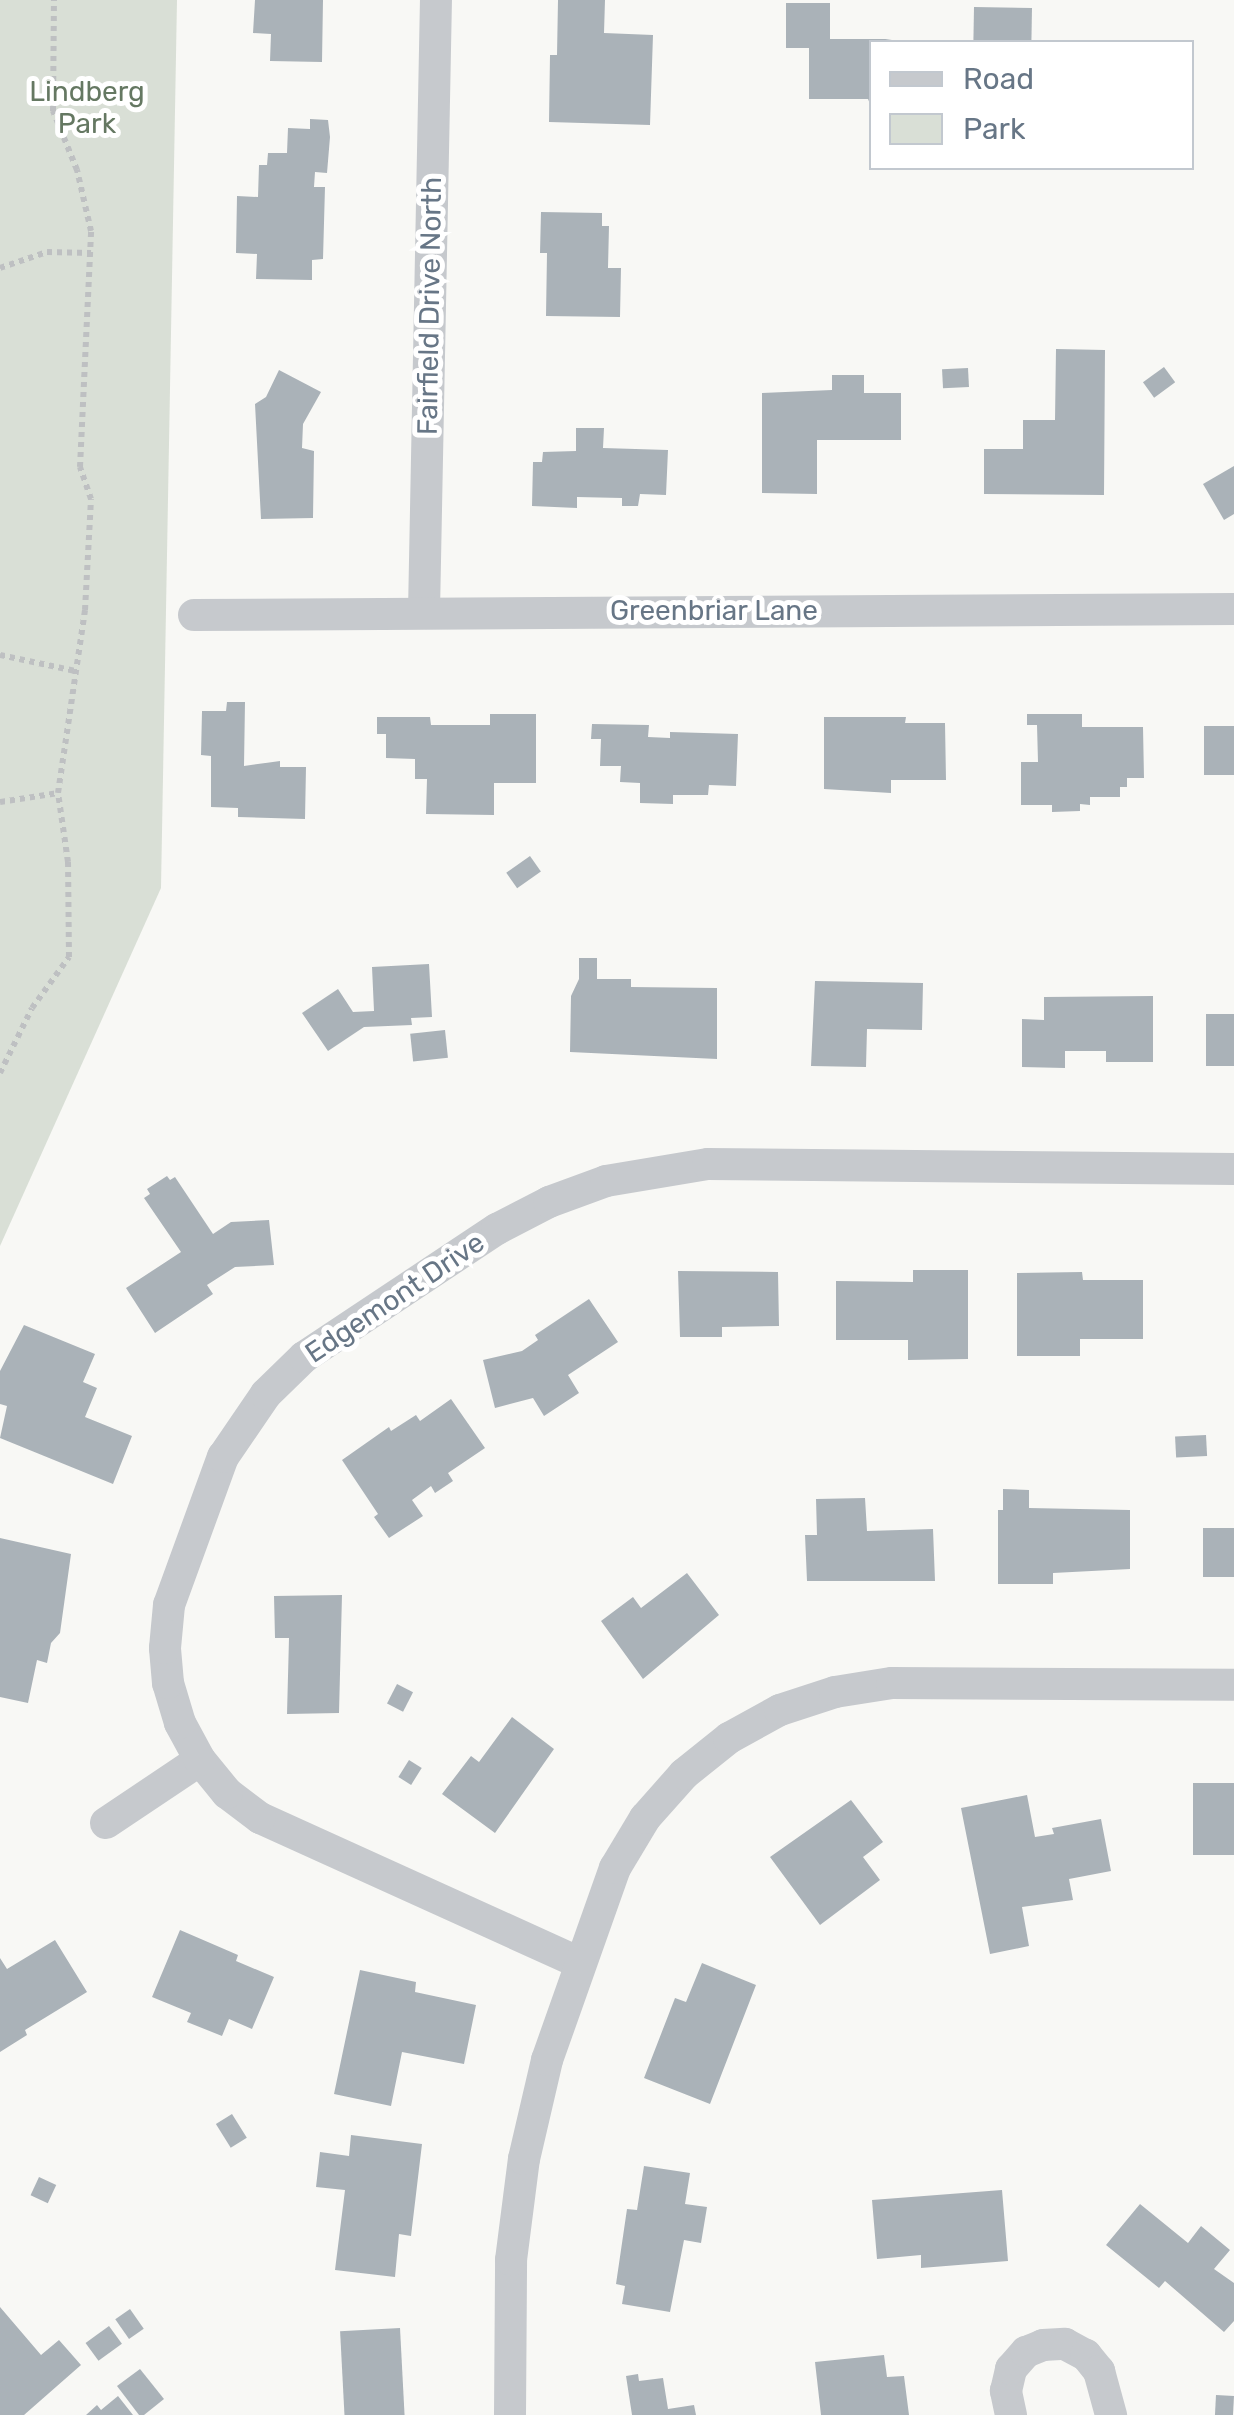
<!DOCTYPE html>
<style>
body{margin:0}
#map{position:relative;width:1234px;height:2415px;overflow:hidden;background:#f8f8f5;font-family:Rubik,sans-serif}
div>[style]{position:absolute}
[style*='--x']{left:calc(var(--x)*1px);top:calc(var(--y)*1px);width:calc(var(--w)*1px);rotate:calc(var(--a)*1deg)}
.green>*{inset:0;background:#d9dfd6}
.building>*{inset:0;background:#aab2b8;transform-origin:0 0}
.path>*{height:6px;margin-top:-3px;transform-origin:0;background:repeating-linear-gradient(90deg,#bec0c2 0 5px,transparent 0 10px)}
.street>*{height:32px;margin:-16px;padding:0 16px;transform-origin:16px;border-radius:16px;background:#c6c9cd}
span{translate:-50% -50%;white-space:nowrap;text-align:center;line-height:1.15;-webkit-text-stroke:10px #fff;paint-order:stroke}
.park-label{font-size:28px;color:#657862}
.street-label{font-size:28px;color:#677686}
.legend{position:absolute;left:869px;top:40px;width:325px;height:130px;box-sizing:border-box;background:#fff;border:2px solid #c2c8cf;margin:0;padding:12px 18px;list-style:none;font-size:30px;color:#677686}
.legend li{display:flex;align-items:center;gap:20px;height:50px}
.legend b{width:50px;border:2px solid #c2c8cf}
</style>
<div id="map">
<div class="green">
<i style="clip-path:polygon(0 0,177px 0,161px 888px,0 1246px)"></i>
</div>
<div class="building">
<i style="clip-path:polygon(255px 0,323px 0,322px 62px,270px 61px,271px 34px,253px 33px)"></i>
<i style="clip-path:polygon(558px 0,605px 0,604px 33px,653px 35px,650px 125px,549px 122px,550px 55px,557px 55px)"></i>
<i style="clip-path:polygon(786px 3px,830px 3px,830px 39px,892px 39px,872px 42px,872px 109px,868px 99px,809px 99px,809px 48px,786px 48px)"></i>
<i style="left:974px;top:7px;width:58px;height:35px;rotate:1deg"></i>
<i style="clip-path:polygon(310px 119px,328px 120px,330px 137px,327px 173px,315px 172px,314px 187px,325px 187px,323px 259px,312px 260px,312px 280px,256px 279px,257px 254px,236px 253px,237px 196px,258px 197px,259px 165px,267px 165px,268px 153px,287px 153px,288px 128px,310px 129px)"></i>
<i style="clip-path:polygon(541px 212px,602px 213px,602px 226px,609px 226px,608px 268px,621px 268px,620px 317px,546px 316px,547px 253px,540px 253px)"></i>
<i style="clip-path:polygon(1056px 349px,1105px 350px,1104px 495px,984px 494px,984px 449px,1023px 449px,1023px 420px,1055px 420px)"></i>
<i style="left:1164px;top:367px;width:19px;height:26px;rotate:54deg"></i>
<i style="left:968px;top:368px;width:19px;height:26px;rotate:87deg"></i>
<i style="clip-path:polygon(279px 370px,321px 392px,303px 424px,302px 448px,314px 451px,313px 518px,261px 519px,255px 404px,266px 397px)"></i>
<i style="clip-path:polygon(832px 375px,864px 375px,864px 393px,901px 393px,901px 440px,817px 440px,817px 494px,762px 493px,762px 393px,832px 390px)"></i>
<i style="clip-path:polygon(576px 428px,604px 428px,603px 448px,668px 450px,666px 495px,640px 494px,638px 506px,622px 506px,622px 498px,577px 497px,577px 508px,532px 506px,533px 462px,542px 462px,543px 452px,576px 451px)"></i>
<i style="clip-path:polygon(1234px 466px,1234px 514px,1224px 520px,1203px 484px)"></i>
<i style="clip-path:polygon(227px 702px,245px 702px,244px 766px,280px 761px,280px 767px,306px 767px,305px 819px,238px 817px,238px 808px,211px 807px,211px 756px,201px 755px,202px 711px,226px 711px)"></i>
<i style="clip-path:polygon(490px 714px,536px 714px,536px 783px,494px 783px,494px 815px,426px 814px,427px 779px,415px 779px,415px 759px,386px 758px,386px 734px,377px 734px,377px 717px,430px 717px,431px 725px,490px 725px)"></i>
<i style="clip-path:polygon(1027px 714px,1082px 714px,1082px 727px,1143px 727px,1144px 778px,1127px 778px,1127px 787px,1120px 787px,1120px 797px,1090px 797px,1090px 805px,1080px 804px,1080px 811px,1052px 812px,1052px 805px,1021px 805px,1021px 762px,1038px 762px,1037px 725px,1027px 725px)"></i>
<i style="clip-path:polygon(824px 717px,906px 717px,905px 723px,945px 723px,946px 780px,891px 780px,891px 793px,824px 789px)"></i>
<i style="clip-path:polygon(592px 724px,649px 725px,648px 737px,670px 738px,670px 732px,738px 734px,736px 786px,709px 785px,708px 795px,673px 795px,673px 804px,640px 803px,640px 783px,620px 782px,621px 766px,600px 766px,601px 739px,591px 739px)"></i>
<i style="left:1204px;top:726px;width:30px;height:49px"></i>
<i style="left:530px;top:856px;width:19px;height:29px;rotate:55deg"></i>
<i style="clip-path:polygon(579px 958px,597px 958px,597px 979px,631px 979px,631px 987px,717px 988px,717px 1059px,570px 1052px,571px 996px,579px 979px)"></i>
<i style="clip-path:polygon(429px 964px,432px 1017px,411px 1018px,412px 1025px,364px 1027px,328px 1051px,302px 1013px,338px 989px,353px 1012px,374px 1011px,372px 967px)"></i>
<i style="clip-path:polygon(815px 981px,923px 983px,922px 1030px,867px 1029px,866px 1067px,811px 1066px)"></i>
<i style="clip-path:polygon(1153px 996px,1153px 1062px,1106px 1062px,1106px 1051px,1065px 1051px,1065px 1068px,1022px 1067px,1022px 1019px,1044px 1020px,1044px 997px)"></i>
<i style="left:1234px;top:1014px;width:52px;height:28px;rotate:90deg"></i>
<i style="left:445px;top:1030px;width:28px;height:35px;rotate:84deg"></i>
<i style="clip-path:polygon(167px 1176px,170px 1180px,175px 1177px,213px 1234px,231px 1222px,269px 1220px,274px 1265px,235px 1267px,207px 1285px,213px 1294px,155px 1333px,126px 1288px,181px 1252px,144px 1198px,150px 1194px,147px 1189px)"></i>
<i style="clip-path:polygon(913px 1270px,968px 1270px,968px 1359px,908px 1360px,908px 1340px,836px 1340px,836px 1281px,913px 1282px)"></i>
<i style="clip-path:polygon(678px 1271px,778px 1272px,779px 1326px,722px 1327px,722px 1337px,680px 1337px)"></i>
<i style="clip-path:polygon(1082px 1272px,1083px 1280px,1143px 1280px,1143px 1339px,1080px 1339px,1080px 1356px,1017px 1356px,1017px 1273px)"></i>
<i style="clip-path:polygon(589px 1299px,618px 1342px,568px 1375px,579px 1393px,544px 1416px,533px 1398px,495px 1408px,483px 1360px,522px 1351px,538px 1340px,535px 1335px)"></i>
<i style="clip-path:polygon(24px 1325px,95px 1354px,83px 1382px,97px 1388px,85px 1417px,132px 1436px,113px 1484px,0 1438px,7px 1406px,0 1404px,0 1371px)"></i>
<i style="clip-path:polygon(451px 1399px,485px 1448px,448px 1473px,453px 1481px,435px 1493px,431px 1486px,412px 1500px,423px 1516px,389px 1538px,374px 1517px,378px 1514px,342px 1460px,389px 1427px,391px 1431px,416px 1415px,420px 1421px)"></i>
<i style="left:1206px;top:1435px;width:21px;height:31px;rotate:87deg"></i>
<i style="clip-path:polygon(1003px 1489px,1029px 1490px,1029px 1508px,1130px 1510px,1130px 1569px,1053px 1573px,1053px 1584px,998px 1584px,998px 1510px,1003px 1510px)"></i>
<i style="clip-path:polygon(865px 1498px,867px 1531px,933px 1529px,935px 1581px,807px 1581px,805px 1535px,817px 1535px,816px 1499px)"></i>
<i style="left:1234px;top:1528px;width:49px;height:31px;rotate:90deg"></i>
<i style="clip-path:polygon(0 1538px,71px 1554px,60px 1633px,51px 1643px,47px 1663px,37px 1660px,28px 1703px,0 1697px)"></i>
<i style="clip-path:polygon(687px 1573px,719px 1615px,643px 1679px,601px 1621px,633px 1597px,641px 1608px)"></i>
<i style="clip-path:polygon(342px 1595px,339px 1713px,287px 1714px,289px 1638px,275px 1638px,274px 1596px)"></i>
<i style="left:397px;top:1684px;width:18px;height:22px;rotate:27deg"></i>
<i style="clip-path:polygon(512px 1717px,554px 1749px,495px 1833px,442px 1794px,471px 1756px,479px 1762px)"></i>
<i style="left:409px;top:1760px;width:15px;height:20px;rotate:32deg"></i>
<i style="left:1193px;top:1783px;width:41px;height:72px"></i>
<i style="clip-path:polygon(1027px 1795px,1035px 1837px,1054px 1834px,1052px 1828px,1101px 1819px,1111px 1871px,1069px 1879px,1073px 1900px,1022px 1907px,1029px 1946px,990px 1954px,961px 1808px)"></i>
<i style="clip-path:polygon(851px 1800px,883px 1842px,863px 1857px,880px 1880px,820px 1925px,770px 1857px)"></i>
<i style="clip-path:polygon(180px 1930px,238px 1955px,236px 1961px,274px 1977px,252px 2029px,229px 2019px,222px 2036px,187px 2022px,191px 2013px,152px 1997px)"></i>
<i style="clip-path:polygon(55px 1940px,87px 1992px,25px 2030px,27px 2035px,0 2052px,0 1958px,7px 1969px)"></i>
<i style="clip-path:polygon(702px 1963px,756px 1985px,710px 2104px,644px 2078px,675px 1998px,686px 2002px)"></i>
<i style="clip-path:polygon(360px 1970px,416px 1982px,415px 1992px,476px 2005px,464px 2064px,402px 2052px,391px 2106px,334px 2094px)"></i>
<i style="left:232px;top:2114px;width:28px;height:19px;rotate:58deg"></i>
<i style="clip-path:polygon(351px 2135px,422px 2144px,411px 2236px,399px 2234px,395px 2277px,335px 2270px,345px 2190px,316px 2187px,320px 2152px,349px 2156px)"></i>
<i style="clip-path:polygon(644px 2166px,690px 2173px,685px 2204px,707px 2207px,701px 2243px,684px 2240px,670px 2312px,622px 2304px,625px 2286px,616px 2284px,627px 2209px,637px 2210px)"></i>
<i style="left:39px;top:2177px;width:19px;height:20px;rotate:25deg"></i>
<i style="clip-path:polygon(1002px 2190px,1008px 2261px,921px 2268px,921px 2255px,877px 2259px,872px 2200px)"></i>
<i style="clip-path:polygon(1140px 2204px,1188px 2243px,1201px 2226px,1230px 2250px,1214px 2269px,1234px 2283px,1234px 2321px,1224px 2332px,1165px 2281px,1159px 2288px,1106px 2245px)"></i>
<i style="clip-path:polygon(0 2307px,41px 2355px,59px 2340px,81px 2365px,24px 2415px,0 2415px)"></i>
<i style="left:130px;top:2309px;width:24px;height:18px;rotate:55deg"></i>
<i style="left:109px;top:2326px;width:22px;height:29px;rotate:54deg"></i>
<i style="left:400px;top:2328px;width:87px;height:60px;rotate:87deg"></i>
<i style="clip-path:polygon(884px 2355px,887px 2377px,904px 2376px,909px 2415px,821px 2415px,815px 2362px)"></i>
<i style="clip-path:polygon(140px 2369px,164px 2399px,144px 2415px,139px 2415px,117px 2386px)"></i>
<i style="clip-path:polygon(638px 2374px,639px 2381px,663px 2378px,668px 2409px,694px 2405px,696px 2415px,632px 2415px,626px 2376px)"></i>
<i style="left:1216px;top:2395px;width:18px;height:20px;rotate:3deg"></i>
<i style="clip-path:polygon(118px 2396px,133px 2415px,86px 2415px,97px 2405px,101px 2410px)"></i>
</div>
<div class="path">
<i style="--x:0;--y:268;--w:50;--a:-18.8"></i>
<i style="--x:47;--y:252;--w:44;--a:1.3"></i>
<i style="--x:0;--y:655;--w:77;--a:12"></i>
<i style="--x:0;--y:802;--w:59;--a:-8.8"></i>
<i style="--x:0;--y:1073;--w:72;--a:-63.8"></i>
<i style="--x:32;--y:1008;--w:63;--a:-54"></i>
<i style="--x:69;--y:957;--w:95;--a:-90.6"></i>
<i style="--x:68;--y:862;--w:70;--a:-98.2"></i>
<i style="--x:58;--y:793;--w:185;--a:-81.6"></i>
<i style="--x:85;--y:610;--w:111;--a:-86.9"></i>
<i style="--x:91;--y:499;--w:34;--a:-109"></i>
<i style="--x:80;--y:467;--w:236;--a:-87.3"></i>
<i style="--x:91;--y:231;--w:63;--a:-102.9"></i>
<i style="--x:77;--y:170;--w:64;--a:-112.1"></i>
<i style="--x:53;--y:111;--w:111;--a:-89.5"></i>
</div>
<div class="street">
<i style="--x:424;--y:612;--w:612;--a:-88.88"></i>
<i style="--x:194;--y:615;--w:1040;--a:-0.33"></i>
<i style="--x:106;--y:1823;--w:113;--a:-33.8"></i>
<i style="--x:580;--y:1963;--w:351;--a:-155.6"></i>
<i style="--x:260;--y:1818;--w:41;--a:-142.9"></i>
<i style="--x:227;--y:1793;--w:43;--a:-129.3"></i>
<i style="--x:200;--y:1760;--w:42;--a:-118.4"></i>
<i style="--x:180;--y:1723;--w:42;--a:-106.7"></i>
<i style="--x:168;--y:1683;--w:35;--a:-95"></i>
<i style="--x:165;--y:1648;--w:43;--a:-84.7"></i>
<i style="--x:169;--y:1605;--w:158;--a:-70"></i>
<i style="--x:223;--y:1457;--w:76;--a:-55.7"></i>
<i style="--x:266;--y:1394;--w:53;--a:-44.2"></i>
<i style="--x:304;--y:1357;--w:232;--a:-33.6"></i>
<i style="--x:497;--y:1229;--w:59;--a:-27.4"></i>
<i style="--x:549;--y:1202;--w:61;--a:-20.2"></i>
<i style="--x:606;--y:1181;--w:103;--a:-9.5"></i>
<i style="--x:708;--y:1164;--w:526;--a:0.54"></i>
<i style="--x:510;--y:2415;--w:155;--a:-89.6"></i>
<i style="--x:511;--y:2260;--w:102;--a:-82.7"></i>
<i style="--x:524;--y:2159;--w:102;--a:-76.9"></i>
<i style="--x:547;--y:2060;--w:204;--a:-70.5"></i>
<i style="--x:615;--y:1868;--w:58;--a:-59"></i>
<i style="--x:645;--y:1818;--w:59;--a:-48.4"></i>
<i style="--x:684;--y:1774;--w:58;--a:-38.7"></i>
<i style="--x:729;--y:1738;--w:58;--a:-28.8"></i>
<i style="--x:780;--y:1710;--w:58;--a:-18.1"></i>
<i style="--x:835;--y:1692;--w:58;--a:-9"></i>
<i style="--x:892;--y:1683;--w:342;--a:0.3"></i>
<i style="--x:1011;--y:2415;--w:25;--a:-102"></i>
<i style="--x:1006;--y:2391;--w:23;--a:-77"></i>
<i style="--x:1011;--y:2369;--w:23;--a:-49"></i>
<i style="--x:1026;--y:2352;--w:18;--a:-22"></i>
<i style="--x:1043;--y:2345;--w:22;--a:-3"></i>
<i style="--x:1065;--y:2344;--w:24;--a:28"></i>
<i style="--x:1086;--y:2355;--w:21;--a:51"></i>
<i style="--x:1099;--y:2371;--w:46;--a:74.7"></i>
</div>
<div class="park-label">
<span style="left:87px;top:108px">Lindberg<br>Park</span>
</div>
<div class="street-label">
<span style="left:430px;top:306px;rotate:-89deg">Fairfield Drive North</span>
<span style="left:714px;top:611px">Greenbriar Lane</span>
<span style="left:395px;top:1298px;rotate:-34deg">Edgemont Drive</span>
</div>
<ul class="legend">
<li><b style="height:12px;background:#c6c9cd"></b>Road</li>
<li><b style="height:28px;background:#d9dfd6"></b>Park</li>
</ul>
</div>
